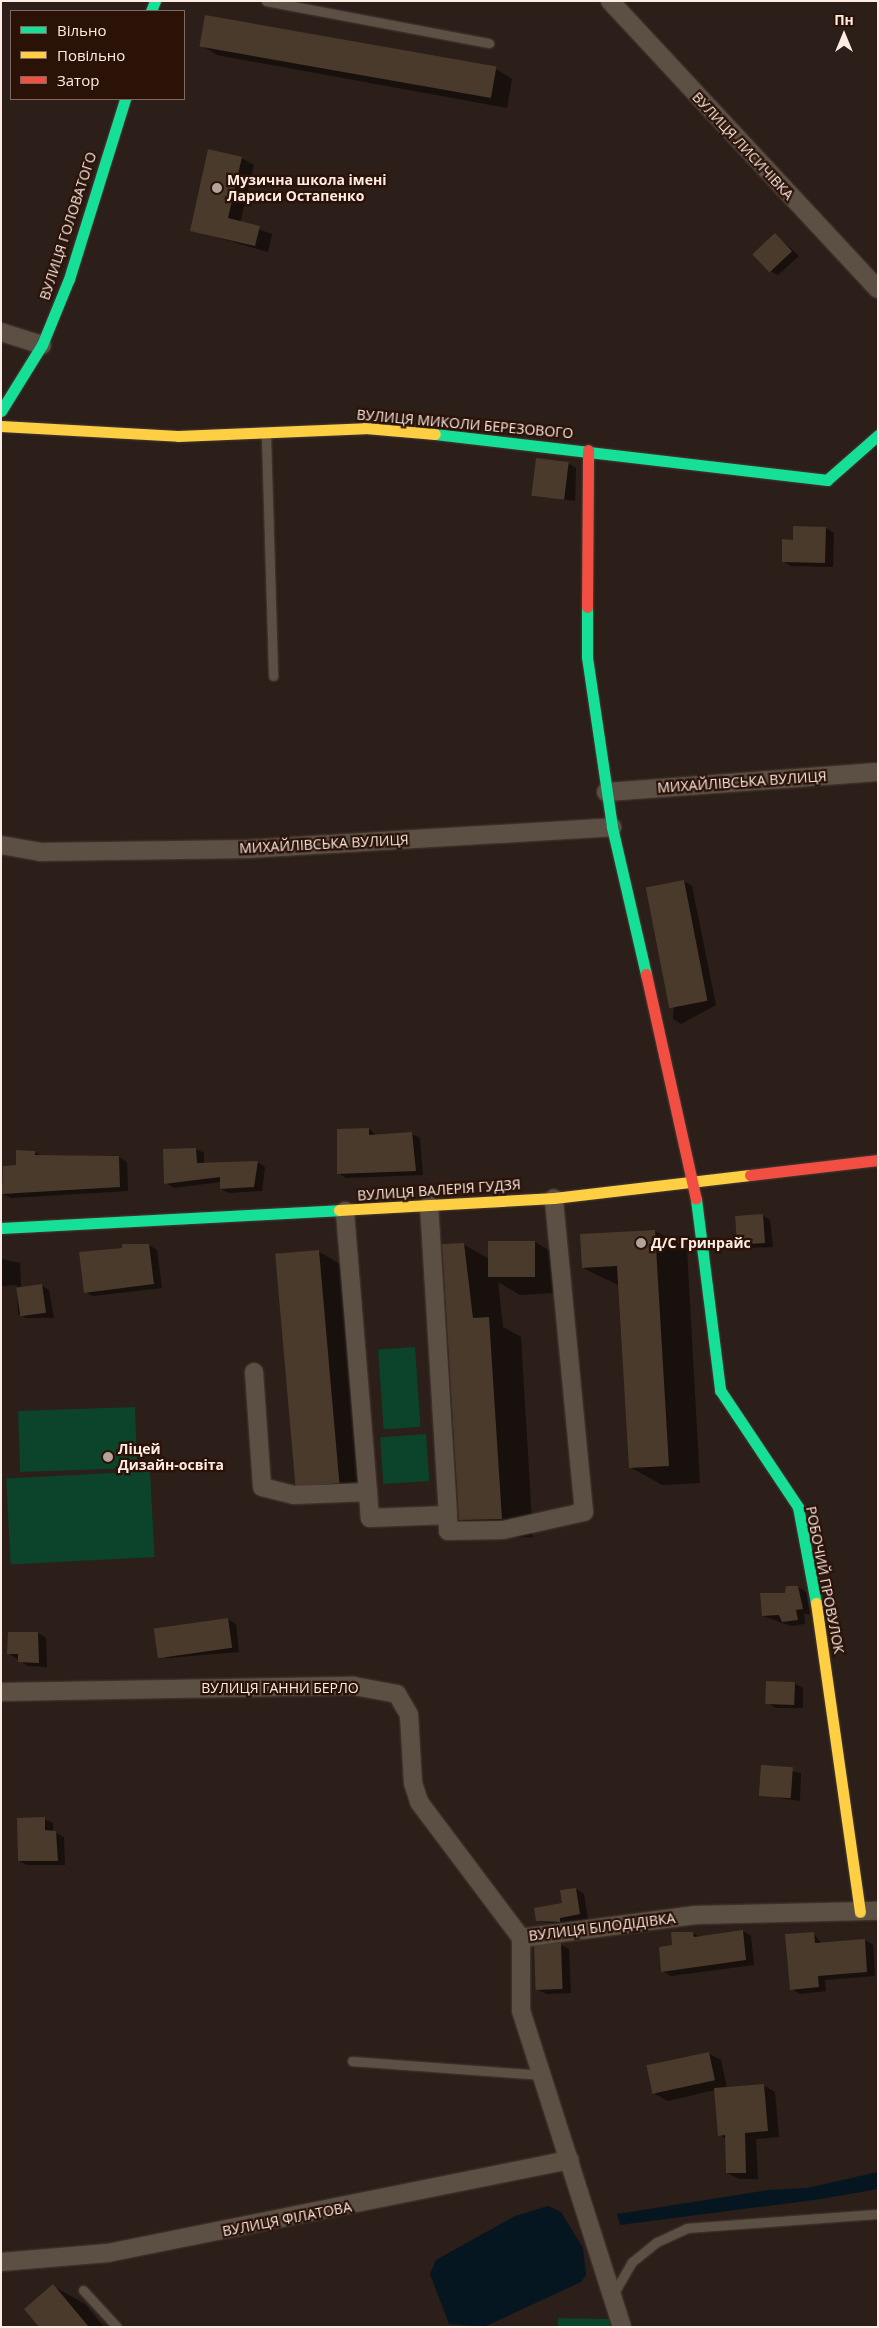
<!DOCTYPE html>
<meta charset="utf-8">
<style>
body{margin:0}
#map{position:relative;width:879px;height:2328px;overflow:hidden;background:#2c1e18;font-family:"Open Sans",sans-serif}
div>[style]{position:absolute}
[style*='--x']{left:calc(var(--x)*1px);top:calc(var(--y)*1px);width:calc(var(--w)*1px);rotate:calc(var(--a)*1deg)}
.green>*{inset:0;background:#0b442a;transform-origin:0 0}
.water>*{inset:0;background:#061620}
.shadow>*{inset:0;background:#0007}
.building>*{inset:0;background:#493a2b;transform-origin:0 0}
.roads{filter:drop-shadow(0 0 1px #483c36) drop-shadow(0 0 1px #483c36)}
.lane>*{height:9px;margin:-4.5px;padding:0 4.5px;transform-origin:4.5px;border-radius:4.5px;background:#5c5045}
.street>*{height:18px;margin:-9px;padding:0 9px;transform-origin:9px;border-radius:9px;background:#5c5045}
.fast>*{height:11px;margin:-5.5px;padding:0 5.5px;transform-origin:5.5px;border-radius:5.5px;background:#16e098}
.slow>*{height:11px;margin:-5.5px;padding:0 5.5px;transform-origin:5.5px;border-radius:5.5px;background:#ffcf43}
.jam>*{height:11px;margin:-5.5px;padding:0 5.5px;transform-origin:5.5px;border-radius:5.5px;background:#f24e42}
.dots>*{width:14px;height:14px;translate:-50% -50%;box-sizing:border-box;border:2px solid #2a1207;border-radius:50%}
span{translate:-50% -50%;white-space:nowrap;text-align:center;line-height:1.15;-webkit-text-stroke:4.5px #2a1207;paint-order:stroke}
.street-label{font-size:14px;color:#feebe4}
.poi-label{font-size:14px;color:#feebe4;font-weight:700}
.left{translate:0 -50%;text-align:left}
.frame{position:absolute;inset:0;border:2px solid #feebe4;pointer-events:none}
.legend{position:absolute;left:10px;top:10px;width:175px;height:90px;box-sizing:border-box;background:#2a1207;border:1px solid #7f695f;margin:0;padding:6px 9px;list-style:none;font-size:15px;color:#feebe4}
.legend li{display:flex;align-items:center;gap:10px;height:25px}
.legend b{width:25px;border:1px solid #7f695f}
.north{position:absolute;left:819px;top:10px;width:50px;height:50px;-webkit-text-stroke:4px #2a1207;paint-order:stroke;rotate:0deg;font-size:14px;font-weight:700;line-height:20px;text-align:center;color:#feebe4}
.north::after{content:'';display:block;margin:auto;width:18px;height:22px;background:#feebe4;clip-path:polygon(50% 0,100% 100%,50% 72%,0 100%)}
</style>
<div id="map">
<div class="green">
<i style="left:415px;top:1347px;width:80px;height:37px;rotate:86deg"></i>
<i style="left:135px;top:1407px;width:61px;height:117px;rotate:88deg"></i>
<i style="left:426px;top:1434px;width:47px;height:46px;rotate:86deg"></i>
<i style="left:150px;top:1471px;width:86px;height:144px;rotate:87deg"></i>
<i style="left:558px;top:2318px;width:52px;height:9px;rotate:1deg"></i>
</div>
<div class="water">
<i style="clip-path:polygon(878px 2172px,878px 2189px,821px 2199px,620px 2225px,617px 2214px,768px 2190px,807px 2188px)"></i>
<i style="clip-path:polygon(548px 2206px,561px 2212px,583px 2248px,586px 2275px,581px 2282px,484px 2327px,449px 2324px,430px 2274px,436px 2260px,515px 2216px)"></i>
</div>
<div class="shadow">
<i style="clip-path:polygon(201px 45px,496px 69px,512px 79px,507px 108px,217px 55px)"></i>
<i style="clip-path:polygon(241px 158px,254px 165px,240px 223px,272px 234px,268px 252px,191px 230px)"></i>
<i style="clip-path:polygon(775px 234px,799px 256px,778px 275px,770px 271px)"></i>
<i style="clip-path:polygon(568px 463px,576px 468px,575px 501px,536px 496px)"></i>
<i style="clip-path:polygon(826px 528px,834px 533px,833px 567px,791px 566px,783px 561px,794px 541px)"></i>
<i style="clip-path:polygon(684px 881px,692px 886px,716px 1005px,681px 1024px,673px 1019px)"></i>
<i style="clip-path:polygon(369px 1129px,377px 1136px,412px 1134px,420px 1138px,423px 1175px,346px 1178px,338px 1173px)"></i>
<i style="clip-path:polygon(196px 1149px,204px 1153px,204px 1164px,257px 1162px,265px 1167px,262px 1191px,229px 1193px,221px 1189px,221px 1182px,174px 1188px,166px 1183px)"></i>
<i style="clip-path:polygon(34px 1152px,42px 1156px,119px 1157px,127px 1162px,128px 1191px,11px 1198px,3px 1194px,17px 1166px)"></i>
<i style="clip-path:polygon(762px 1215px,770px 1220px,773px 1247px,746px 1248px,738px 1243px)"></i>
<i style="clip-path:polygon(655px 1231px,687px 1249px,700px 1483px,662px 1485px,630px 1467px,620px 1286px,583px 1268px)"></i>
<i style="clip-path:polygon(535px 1242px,567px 1261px,568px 1292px,520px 1295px,498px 1282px,503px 1327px,521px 1337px,533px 1537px,492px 1538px,460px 1519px,463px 1244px,489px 1259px)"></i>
<i style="clip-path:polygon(149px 1245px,157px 1250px,162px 1288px,93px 1296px,85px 1292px,80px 1253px)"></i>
<i style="clip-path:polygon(318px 1251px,350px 1270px,369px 1500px,328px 1502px,296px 1484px)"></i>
<i style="clip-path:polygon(1px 1259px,20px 1263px,21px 1287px,41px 1285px,49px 1290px,54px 1318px,26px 1318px,18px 1314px,17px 1285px,1px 1286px)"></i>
<i style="clip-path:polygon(798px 1587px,806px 1592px,810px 1614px,804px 1614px,805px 1624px,791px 1626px,763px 1616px)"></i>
<i style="clip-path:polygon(227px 1619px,236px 1624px,239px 1652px,167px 1658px,159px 1654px)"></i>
<i style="clip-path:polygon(9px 1633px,38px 1633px,46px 1638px,47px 1667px,28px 1666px,8px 1653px)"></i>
<i style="clip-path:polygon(794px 1683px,803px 1688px,803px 1708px,776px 1708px,768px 1703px)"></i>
<i style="clip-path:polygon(762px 1767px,801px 1773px,800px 1801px,761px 1795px)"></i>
<i style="clip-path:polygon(44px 1819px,53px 1823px,53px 1832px,64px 1837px,65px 1865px,27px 1865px,19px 1861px)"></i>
<i style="clip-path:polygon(576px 1889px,584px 1894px,588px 1919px,567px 1922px,568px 1926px,537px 1921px,563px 1904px)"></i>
<i style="clip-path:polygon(743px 1931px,751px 1936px,754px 1965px,671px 1976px,663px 1971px,673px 1946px,693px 1933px,700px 1937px)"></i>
<i style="clip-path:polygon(813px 1933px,822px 1944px,865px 1940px,873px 1945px,875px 1976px,825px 1980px,826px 1991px,800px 1994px,792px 1989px)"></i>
<i style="clip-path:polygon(561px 1945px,569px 1949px,571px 1993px,547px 1994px,538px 1990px)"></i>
<i style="clip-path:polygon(708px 2053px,721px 2060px,727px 2088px,763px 2085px,775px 2092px,779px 2137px,756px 2139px,758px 2179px,739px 2179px,727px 2173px,726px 2139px,720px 2135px,715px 2090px,668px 2101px,655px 2094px)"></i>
<i style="clip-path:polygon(53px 2286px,85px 2304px,104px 2327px,41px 2327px)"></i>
</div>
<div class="building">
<i style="left:205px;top:15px;width:296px;height:32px;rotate:10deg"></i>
<i style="clip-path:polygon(208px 149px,242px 157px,228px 218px,260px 226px,255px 246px,190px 231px)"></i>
<i style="left:775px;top:233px;width:25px;height:31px;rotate:47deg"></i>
<i style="left:536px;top:458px;width:33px;height:38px;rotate:7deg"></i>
<i style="clip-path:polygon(793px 526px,826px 527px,825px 563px,782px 562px,782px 539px,793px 540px)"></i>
<i style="left:684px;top:880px;width:123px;height:39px;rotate:79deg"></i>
<i style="clip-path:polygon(369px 1128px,369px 1135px,412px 1132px,416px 1171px,337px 1174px,337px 1129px)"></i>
<i style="clip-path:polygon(196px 1148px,197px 1163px,258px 1161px,254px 1187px,220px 1189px,220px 1177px,164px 1184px,163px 1149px)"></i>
<i style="clip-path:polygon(16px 1150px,35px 1151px,35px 1155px,119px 1156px,120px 1187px,2px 1194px,3px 1166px,16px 1165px)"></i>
<i style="left:763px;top:1214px;width:29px;height:28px;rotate:86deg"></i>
<i style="clip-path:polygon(655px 1230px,669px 1466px,629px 1468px,617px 1266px,582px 1268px,580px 1234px)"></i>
<i style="left:488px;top:1241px;width:47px;height:36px"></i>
<i style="clip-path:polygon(464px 1243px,473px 1318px,489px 1317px,502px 1519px,459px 1520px,442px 1244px)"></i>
<i style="clip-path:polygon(122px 1244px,149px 1244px,154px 1284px,84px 1293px,79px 1252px,122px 1248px)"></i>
<i style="left:319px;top:1250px;width:234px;height:44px;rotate:85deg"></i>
<i style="left:42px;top:1284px;width:29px;height:26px;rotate:82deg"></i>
<i style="clip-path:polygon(786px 1586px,798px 1586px,803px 1609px,796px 1610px,798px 1620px,782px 1622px,779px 1615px,762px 1616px,760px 1593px,785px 1593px)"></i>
<i style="left:228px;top:1618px;width:30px;height:75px;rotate:82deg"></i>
<i style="clip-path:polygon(8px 1632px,38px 1632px,39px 1663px,18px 1662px,18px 1654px,7px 1654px)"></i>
<i style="left:766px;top:1681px;width:29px;height:23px;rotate:2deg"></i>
<i style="left:761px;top:1765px;width:32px;height:31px;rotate:4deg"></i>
<i style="clip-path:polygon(45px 1817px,45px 1830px,56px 1831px,58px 1861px,18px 1861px,17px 1818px)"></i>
<i style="clip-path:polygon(576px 1888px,580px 1914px,560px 1918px,560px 1922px,536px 1921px,534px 1908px,562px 1903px,560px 1890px)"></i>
<i style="clip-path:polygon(743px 1930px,746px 1960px,661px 1972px,659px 1947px,672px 1945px,671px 1932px,693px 1932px,694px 1937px)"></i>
<i style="clip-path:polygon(814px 1932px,815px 1943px,865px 1939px,867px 1972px,818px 1976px,819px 1987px,790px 1990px,785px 1934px)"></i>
<i style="left:561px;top:1943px;width:46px;height:27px;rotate:88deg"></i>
<i style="left:709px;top:2052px;width:29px;height:64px;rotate:78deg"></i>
<i style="clip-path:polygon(764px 2084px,768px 2131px,745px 2133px,746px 2173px,726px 2173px,725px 2135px,718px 2136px,714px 2088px)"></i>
<i style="clip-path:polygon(53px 2284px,89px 2327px,39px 2327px,24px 2309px)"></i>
</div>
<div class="roads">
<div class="lane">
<i style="--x:266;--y:1;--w:227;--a:10.7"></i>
<i style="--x:266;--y:436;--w:240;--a:88.3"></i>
<i style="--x:352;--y:2061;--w:190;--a:4.2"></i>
<i style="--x:83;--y:2290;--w:50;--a:47.4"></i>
<i style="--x:614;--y:2293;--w:36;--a:-60"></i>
<i style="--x:632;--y:2262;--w:32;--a:-39"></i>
<i style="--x:657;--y:2242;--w:33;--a:-25"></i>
<i style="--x:687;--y:2228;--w:192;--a:-4.2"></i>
</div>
<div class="street">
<i style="--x:610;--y:1;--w:393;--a:47.1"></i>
<i style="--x:1;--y:332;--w:43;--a:17.6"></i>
<i style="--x:606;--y:792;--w:273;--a:-4.2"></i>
<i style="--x:1;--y:845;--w:40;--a:10"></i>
<i style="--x:40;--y:852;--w:207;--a:-0.8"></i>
<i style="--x:247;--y:849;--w:366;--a:-3.4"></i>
<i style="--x:254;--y:1372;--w:115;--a:86"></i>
<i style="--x:262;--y:1487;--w:33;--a:14"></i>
<i style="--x:294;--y:1495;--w:74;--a:-2.3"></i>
<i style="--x:368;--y:1492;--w:282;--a:-94.7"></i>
<i style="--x:368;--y:1492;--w:26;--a:86"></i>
<i style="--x:370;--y:1518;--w:78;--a:-2.2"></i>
<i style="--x:448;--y:1515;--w:310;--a:-93.5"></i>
<i style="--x:448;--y:1515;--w:16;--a:90"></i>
<i style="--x:448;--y:1531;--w:55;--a:-1"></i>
<i style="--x:503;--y:1530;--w:83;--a:-12.5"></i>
<i style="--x:584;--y:1512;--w:315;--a:-95.5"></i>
<i style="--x:1;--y:1692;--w:353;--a:-1"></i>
<i style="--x:354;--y:1686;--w:44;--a:10.5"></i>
<i style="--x:397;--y:1694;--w:24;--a:60"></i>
<i style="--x:409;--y:1715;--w:68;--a:86.6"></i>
<i style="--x:413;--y:1783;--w:20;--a:72"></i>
<i style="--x:419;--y:1802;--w:170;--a:53.1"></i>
<i style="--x:1;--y:2262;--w:107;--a:-4.8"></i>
<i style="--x:108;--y:2253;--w:471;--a:-11.4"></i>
<i style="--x:622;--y:2327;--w:332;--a:-107.7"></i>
<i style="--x:521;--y:2011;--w:73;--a:-90"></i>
<i style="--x:521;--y:1938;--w:176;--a:-7.5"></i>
<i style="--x:695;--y:1915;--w:183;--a:-1.3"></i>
</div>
<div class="fast">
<i style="--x:151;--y:11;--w:11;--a:-68"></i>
<i style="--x:1;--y:411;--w:78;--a:-58.2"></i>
<i style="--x:42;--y:345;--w:71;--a:-67.8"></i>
<i style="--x:69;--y:279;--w:189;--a:-72.7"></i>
<i style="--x:435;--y:434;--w:395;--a:6.7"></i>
<i style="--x:827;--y:480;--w:68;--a:-41.4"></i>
<i style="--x:587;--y:607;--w:50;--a:90"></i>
<i style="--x:587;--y:657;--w:172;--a:81.6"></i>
<i style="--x:612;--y:827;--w:151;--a:77"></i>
<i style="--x:696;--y:1199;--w:193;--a:82.8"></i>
<i style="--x:720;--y:1390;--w:141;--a:56.3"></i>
<i style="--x:798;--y:1507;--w:98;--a:79.4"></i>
<i style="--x:1;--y:1228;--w:338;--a:-3"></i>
</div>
<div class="slow">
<i style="--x:1;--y:426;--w:177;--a:3.2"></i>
<i style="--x:178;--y:436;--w:187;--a:-2.4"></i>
<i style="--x:365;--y:428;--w:70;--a:4.9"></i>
<i style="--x:339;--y:1210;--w:215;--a:-3.2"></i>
<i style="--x:554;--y:1198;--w:197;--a:-6.7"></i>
<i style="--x:816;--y:1603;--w:312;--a:81.9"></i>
</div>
<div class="jam">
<i style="--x:587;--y:607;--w:157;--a:-89.6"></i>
<i style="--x:646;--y:974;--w:230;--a:77.5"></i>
<i style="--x:750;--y:1175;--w:129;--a:-6.7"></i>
</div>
</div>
<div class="dots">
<i style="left:217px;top:188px;background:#b4a39d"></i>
<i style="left:641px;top:1243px;background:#b4a39d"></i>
<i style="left:108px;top:1457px;background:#b4a39d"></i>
</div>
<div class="street-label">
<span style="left:743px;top:146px;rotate:47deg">ВУЛИЦЯ ЛИСИЧІВКА</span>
<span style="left:68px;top:226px;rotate:-72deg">ВУЛИЦЯ ГОЛОВАТОГО</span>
<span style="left:465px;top:424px;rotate:5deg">ВУЛИЦЯ МИКОЛИ БЕРЕЗОВОГО</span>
<span style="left:742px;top:782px;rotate:-4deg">МИХАЙЛІВСЬКА ВУЛИЦЯ</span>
<span style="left:324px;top:844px;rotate:-3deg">МИХАЙЛІВСЬКА ВУЛИЦЯ</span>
<span style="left:439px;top:1190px;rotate:-4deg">ВУЛИЦЯ ВАЛЕРІЯ ГУДЗЯ</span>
<span style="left:825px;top:1580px;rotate:79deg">РОБОЧИЙ ПРОВУЛОК</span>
<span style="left:280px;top:1688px">ВУЛИЦЯ ГАННИ БЕРЛО</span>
<span style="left:602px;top:1927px;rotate:-7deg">ВУЛИЦЯ БІЛОДІДІВКА</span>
<span style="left:287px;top:2219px;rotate:-11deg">ВУЛИЦЯ ФІЛАТОВА</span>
</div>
<div class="poi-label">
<span class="left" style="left:227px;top:188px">Музична школа імені<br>Лариси Остапенко</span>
<span class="left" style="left:651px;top:1243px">Д/С Гринрайс</span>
<span class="left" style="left:118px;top:1457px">Ліцей<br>Дизайн-освіта</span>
</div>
<div class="frame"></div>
<ul class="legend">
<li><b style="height:6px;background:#16e098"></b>Вільно</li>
<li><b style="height:6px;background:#ffcf43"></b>Повільно</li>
<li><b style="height:6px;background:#f24e42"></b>Затор</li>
</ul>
<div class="north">Пн</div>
</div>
